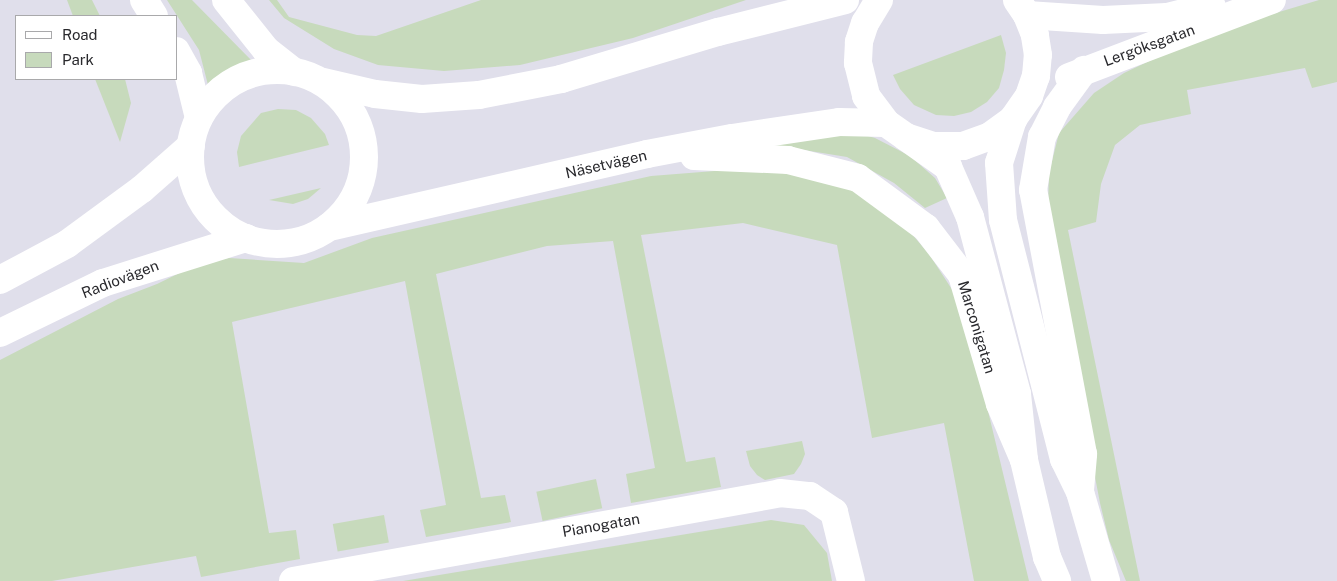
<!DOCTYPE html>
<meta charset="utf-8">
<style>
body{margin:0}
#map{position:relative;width:1337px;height:581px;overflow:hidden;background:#e0dfeb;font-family:"Public Sans",sans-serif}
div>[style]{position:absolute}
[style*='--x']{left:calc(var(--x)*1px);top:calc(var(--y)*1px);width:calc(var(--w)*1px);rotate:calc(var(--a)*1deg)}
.green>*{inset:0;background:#c7dabc;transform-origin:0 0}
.street>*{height:28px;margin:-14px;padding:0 14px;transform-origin:14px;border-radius:14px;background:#fff}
.secondary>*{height:28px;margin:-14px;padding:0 14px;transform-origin:14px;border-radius:14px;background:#fff}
.secondary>.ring{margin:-14px;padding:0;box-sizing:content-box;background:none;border:28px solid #fff;border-radius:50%}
span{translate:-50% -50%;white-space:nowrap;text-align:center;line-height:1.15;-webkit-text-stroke:4px #fff;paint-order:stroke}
.street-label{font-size:15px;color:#29292d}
.legend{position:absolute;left:15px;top:15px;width:162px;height:65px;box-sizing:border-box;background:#fff;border:1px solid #a9a9ab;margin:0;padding:6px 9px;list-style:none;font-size:15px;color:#29292d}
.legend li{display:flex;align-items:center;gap:10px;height:25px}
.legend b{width:25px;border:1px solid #a9a9ab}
</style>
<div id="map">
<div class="green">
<i style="clip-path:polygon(67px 0,92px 0,100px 16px,73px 16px)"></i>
<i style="clip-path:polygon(167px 0,192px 0,253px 62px,229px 71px,208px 85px,199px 50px)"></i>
<i style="clip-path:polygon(269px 0,277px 0,289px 17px,357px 35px,376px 36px,481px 0,746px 0,633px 38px,520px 65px,444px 71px,378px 65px,334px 49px,284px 18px)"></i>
<i style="clip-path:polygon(1319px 0,1337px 0,1337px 82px,1312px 88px,1305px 68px,1187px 90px,1191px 114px,1140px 125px,1115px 145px,1101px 184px,1096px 222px,1068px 230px,1140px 581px,1126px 581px,1109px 540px,1100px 503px,1072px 357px,1048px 206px,1049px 173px,1059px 133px,1094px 93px,1124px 73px,1183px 45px,1242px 23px)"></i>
<i style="clip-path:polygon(1001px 35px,1006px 53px,1004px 70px,999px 88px,987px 102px,971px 112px,954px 116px,936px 115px,914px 105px,900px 89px,893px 75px)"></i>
<i style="clip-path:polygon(95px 79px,125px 79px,131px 103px,120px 142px)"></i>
<i style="clip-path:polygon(278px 109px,296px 110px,311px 118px,325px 134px,329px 145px,239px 167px,237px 152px,241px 136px,261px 113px)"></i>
<i style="clip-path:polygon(854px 132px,875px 138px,910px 156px,935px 178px,947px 198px,925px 208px,894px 183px,847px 157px,754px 142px)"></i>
<i style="clip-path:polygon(727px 170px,788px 172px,846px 185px,898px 218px,929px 254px,953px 291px,968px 328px,1029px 581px,974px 581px,944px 423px,872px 438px,837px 245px,743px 223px,641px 235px,686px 462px,715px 457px,721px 487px,631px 503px,626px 474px,655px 468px,613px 241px,547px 246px,436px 274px,481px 498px,505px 495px,511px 522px,426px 537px,420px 510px,446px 505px,405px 281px,232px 322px,269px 533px,296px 530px,300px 559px,201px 577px,196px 556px,52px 581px,0 581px,0 360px,118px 299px,157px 284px,204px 261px,229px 258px,304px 263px,372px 238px,651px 176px)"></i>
<i style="clip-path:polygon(321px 188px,308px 199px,293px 204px,269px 200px)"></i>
<i style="clip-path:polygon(802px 441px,805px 454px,801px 464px,794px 474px,765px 480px,757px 475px,750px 466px,746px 451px)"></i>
<i style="left:596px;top:479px;width:30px;height:61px;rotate:78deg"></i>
<i style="left:384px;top:515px;width:28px;height:52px;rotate:80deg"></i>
<i style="clip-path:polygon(771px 520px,804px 525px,827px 553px,832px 581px,403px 581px)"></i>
</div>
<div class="street">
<i style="--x:0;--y:280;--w:76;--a:-28.2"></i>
<i style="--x:67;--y:244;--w:93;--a:-36.3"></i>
<i style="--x:142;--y:189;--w:65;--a:-41.3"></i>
<i style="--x:0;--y:333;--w:114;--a:-25.9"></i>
<i style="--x:103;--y:283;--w:150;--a:-17.5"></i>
<i style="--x:293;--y:581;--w:495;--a:-10.2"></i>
<i style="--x:780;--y:493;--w:30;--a:6"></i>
<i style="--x:810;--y:496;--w:29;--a:34"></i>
<i style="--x:834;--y:512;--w:71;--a:76.2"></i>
</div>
<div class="secondary">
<i style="--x:144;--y:0;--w:19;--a:58"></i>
<i style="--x:226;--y:0;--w:64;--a:51.3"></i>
<i style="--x:266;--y:50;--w:36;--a:38"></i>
<i style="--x:879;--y:0;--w:27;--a:121"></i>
<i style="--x:865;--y:23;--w:20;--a:108"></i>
<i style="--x:859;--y:42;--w:21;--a:93"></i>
<i style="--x:858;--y:63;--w:34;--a:76"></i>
<i style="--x:866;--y:96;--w:34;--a:53"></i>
<i style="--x:886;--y:123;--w:24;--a:35"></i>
<i style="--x:906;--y:137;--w:29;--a:18"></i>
<i style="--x:934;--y:146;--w:29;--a:0"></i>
<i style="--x:963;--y:146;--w:29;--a:-20"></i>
<i style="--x:990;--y:136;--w:29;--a:-36"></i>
<i style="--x:1013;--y:119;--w:28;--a:-55"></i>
<i style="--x:1029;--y:96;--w:21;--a:-71"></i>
<i style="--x:1036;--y:76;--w:21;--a:-85"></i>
<i style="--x:1038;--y:55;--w:20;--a:-99"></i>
<i style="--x:1035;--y:35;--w:22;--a:-112"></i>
<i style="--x:1027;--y:15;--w:18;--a:-124"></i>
<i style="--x:1027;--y:15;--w:76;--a:3.8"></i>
<i style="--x:1103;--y:20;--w:64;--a:-2.7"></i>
<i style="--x:1167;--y:17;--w:46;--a:-13.7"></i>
<i style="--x:176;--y:51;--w:25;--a:61"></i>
<i style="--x:188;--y:73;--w:46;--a:76.3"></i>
<i class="ring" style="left:190px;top:70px;width:146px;height:146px"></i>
<i style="--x:1069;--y:77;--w:217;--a:-20.8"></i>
<i style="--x:323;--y:82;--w:53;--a:13"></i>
<i style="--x:375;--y:94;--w:47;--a:6.1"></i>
<i style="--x:422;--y:99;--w:57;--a:-4"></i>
<i style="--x:479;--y:95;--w:84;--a:-11"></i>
<i style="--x:561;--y:79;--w:164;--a:-16.7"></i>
<i style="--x:718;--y:32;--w:131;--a:-14.1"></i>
<i style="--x:1013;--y:119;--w:46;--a:107.7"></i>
<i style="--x:999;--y:163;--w:57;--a:86"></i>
<i style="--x:1003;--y:220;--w:247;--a:75.7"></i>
<i style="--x:1064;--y:459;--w:37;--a:64"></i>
<i style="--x:1080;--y:492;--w:93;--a:73.7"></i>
<i style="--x:906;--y:137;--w:52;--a:35.5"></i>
<i style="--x:948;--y:167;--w:55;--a:66.3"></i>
<i style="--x:970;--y:217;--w:183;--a:75.1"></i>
<i style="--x:1017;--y:394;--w:66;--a:83.9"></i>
<i style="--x:1024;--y:460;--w:100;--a:76.7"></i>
<i style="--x:1047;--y:557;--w:26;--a:67"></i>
<i style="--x:694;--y:156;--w:94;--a:2.4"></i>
<i style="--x:788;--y:160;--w:72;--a:14.4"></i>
<i style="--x:858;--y:178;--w:84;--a:36.3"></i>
<i style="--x:926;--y:228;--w:59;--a:52.5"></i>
<i style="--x:962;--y:275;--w:134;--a:73.6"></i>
<i style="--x:1000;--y:404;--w:61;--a:66.8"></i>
<i style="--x:329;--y:227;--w:326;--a:-12.9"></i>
<i style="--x:647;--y:154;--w:86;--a:-10.7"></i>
<i style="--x:732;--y:138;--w:108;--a:-8.5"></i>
<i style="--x:839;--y:122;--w:47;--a:1.2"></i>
<i style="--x:1080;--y:490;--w:36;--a:-85"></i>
<i style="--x:1083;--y:454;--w:269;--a:-100.7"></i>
<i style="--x:1033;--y:190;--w:54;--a:-80.4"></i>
<i style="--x:1042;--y:137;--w:34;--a:-63"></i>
<i style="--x:1057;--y:107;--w:46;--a:-53.9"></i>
</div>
<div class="street-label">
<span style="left:1149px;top:45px;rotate:-20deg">Lergöksgatan</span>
<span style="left:606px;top:164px;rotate:-13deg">Näsetvägen</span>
<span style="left:120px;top:279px;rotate:-21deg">Radiovägen</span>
<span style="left:977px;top:327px;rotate:73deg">Marconigatan</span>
<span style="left:601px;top:525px;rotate:-10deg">Pianogatan</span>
</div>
<ul class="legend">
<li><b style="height:6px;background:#fff"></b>Road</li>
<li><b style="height:14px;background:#c7dabc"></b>Park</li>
</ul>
</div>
